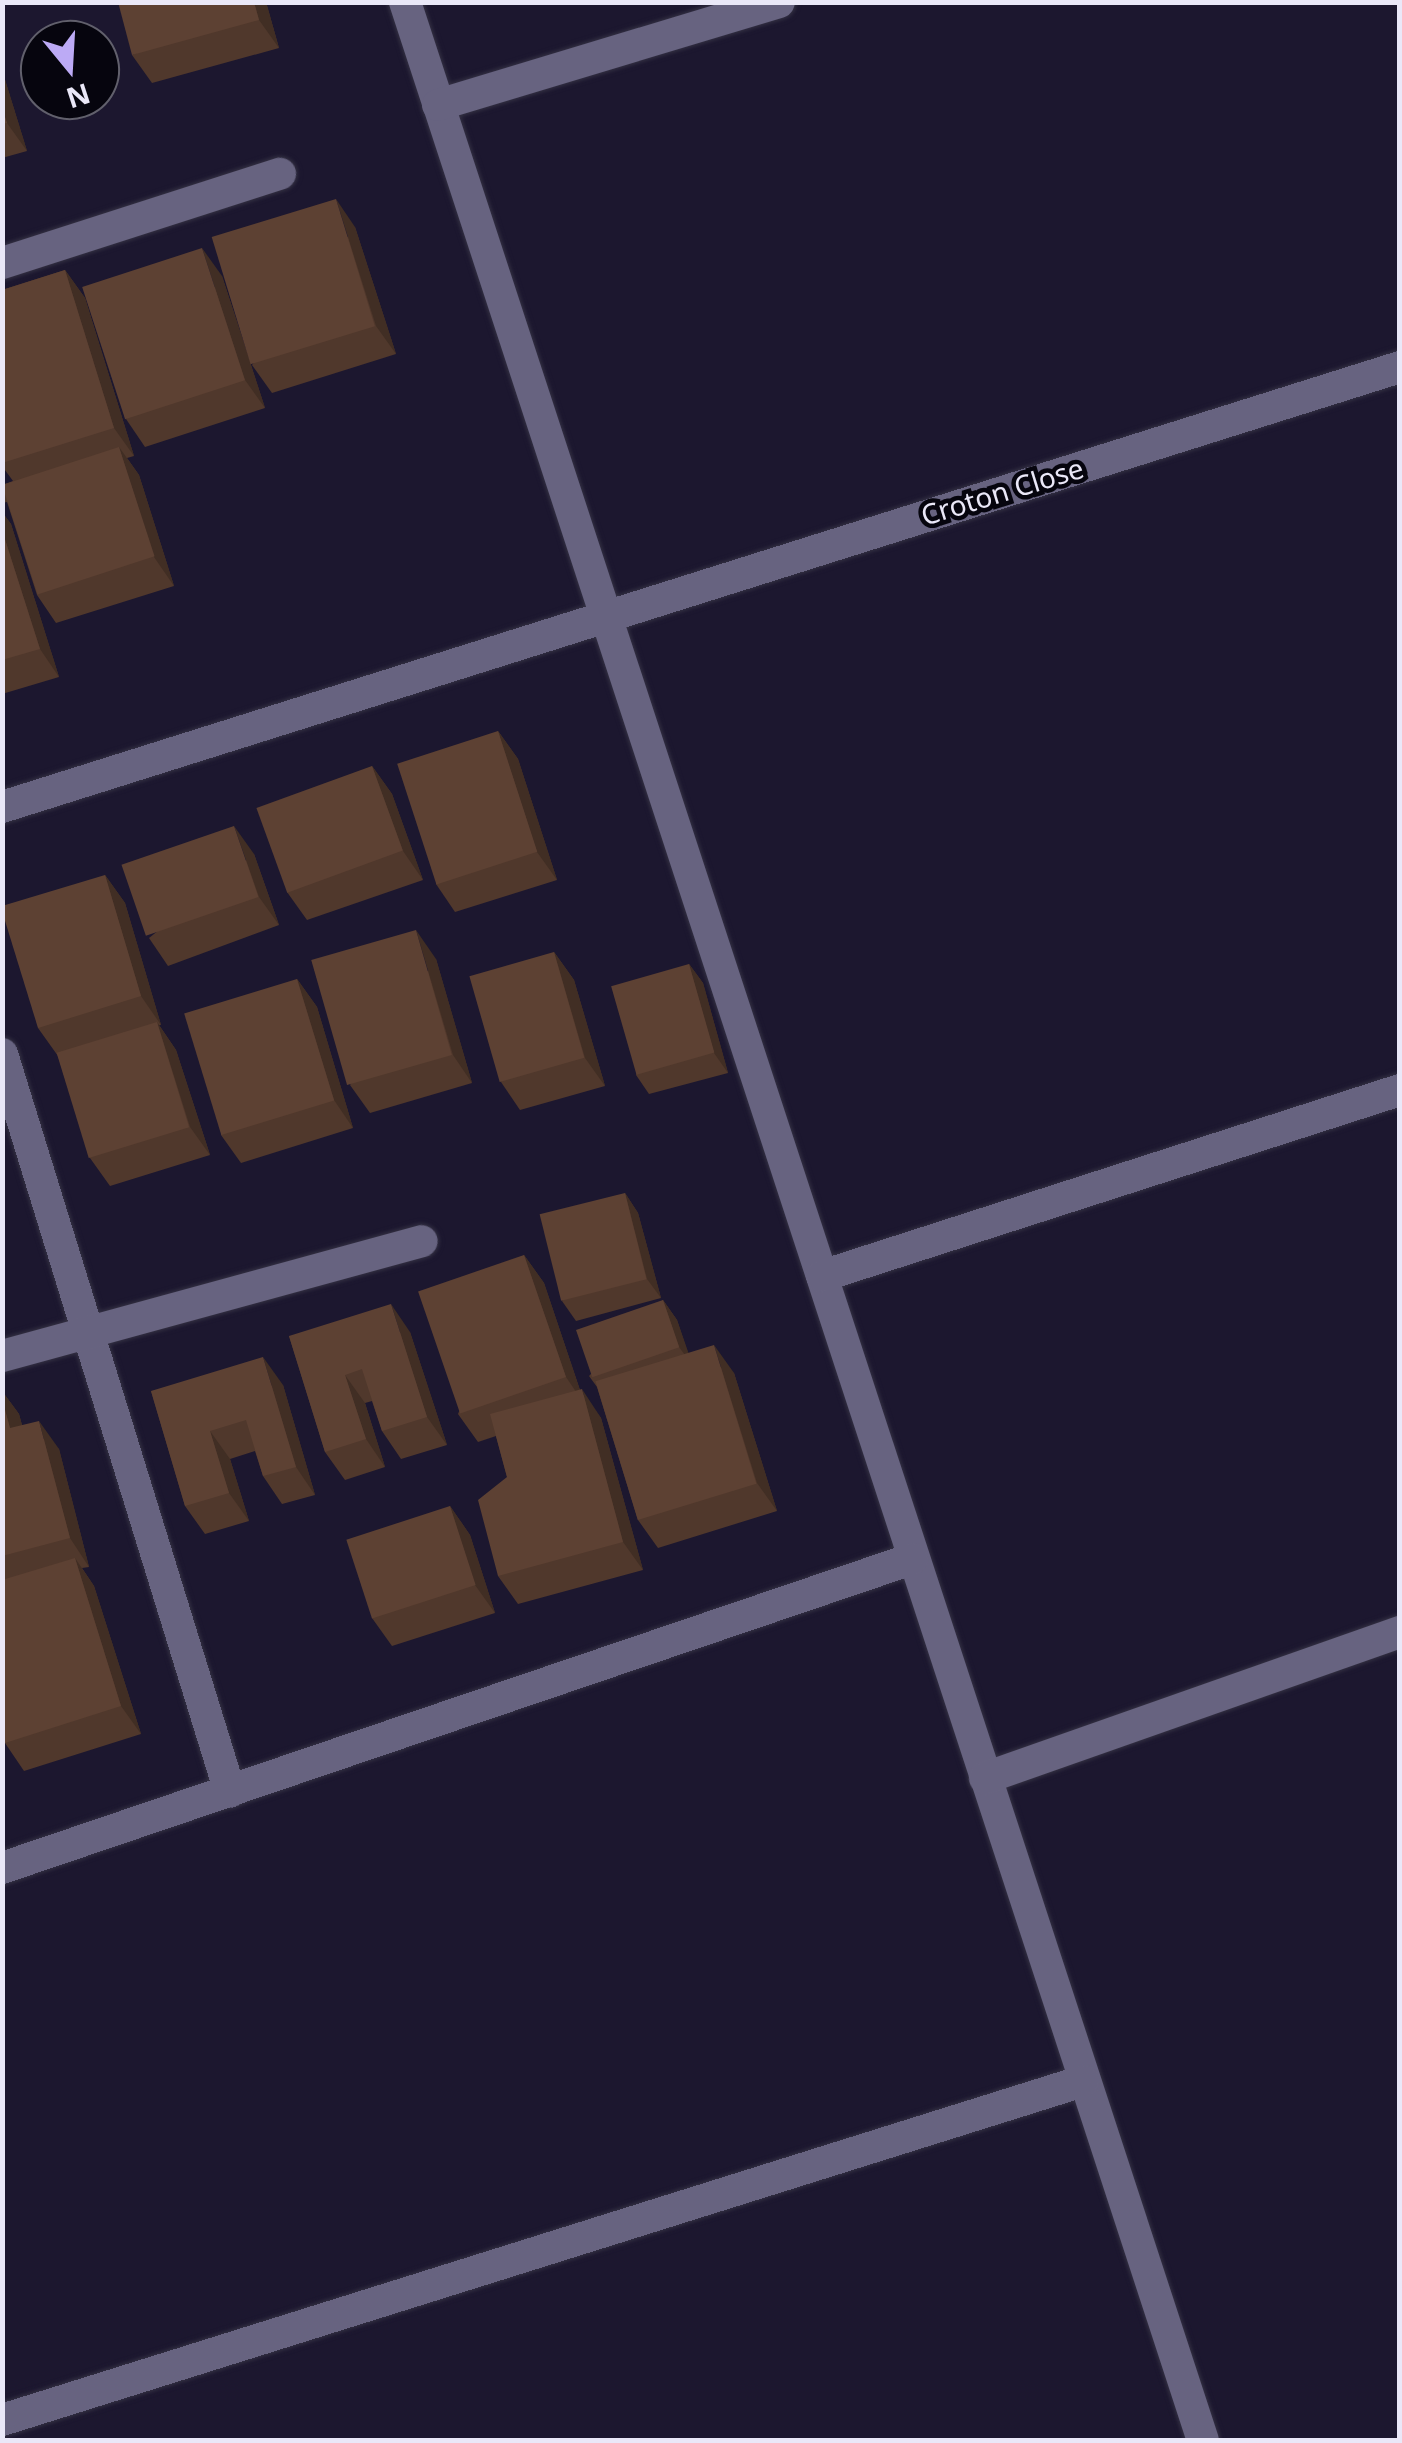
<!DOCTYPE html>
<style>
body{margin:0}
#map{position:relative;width:1402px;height:2443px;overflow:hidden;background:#1c172f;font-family:"Noto Sans",sans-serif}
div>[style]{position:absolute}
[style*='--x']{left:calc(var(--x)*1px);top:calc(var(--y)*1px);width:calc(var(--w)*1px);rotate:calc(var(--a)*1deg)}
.roads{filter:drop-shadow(0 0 2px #343143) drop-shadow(0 0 2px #343143)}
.street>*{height:32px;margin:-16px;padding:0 16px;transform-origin:16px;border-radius:16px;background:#676380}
.wall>*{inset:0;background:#50382c}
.shaded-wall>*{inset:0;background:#412e24}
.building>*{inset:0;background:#5d4133;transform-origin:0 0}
span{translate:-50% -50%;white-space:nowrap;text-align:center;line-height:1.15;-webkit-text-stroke:9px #06050e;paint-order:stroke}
.street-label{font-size:28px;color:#eae8f8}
.frame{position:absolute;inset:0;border:5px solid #eae8f8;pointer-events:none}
.north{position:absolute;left:20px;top:20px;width:100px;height:100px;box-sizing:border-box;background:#06050e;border:2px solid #61606c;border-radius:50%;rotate:162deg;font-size:28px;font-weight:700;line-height:40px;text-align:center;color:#eae8f8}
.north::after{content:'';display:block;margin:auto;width:35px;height:45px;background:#bcaaf5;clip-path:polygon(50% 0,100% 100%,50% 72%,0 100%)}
</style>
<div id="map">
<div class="roads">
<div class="street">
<i style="--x:405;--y:2;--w:2565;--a:71.88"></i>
<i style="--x:438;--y:105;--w:356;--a:-16.8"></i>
<i style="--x:2;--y:263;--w:292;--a:-17.8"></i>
<i style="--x:2;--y:807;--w:1466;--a:-17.47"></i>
<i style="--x:2;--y:1054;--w:772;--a:72.83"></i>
<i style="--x:822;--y:1276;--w:607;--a:-17.84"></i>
<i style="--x:2;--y:1356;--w:435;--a:-15.3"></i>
<i style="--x:985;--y:1778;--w:440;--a:-19.4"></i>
<i style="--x:2;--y:1868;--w:961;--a:-18.76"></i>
<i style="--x:2;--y:2420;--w:1133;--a:-17.41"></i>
</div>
</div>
<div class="wall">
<i style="clip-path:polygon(266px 2px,279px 48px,152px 83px,132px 55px)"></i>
<i style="clip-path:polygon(2px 70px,27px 151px,2px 158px)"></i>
<i style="clip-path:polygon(355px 227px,396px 354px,272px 393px,252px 365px)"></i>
<i style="clip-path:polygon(65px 270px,85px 298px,134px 456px,127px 458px,139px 475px,174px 586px,56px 623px,37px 595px,7px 502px,2px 503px,2px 485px,13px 481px,2px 466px,2px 290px)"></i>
<i style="clip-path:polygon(222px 276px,265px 408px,145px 447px,126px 419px)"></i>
<i style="clip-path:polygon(2px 512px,11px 524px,59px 677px,2px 694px)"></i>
<i style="clip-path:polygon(498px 731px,518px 759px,557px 880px,455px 912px,436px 884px)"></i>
<i style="clip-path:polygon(372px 766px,392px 794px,423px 880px,307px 920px,287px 892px)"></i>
<i style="clip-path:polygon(254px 854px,279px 925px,168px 966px,149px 938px)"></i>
<i style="clip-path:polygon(105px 875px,125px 903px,161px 1025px,159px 1025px,176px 1050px,210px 1155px,110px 1186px,90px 1158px,58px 1056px,38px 1028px)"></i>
<i style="clip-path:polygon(554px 952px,574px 980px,605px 1086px,520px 1110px,501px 1082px)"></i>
<i style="clip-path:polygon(436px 959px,472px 1083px,370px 1113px,350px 1085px)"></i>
<i style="clip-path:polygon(689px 964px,703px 983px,728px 1073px,649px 1094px,636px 1075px)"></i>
<i style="clip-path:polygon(297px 979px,317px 1007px,353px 1128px,241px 1163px,221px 1135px)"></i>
<i style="clip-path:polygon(625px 1193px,638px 1213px,661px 1298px,576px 1321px,562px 1301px)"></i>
<i style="clip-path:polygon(524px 1255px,544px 1283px,580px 1390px,601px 1418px,643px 1570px,518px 1604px,498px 1576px,507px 1477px,496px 1436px,478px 1442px,458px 1414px)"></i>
<i style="clip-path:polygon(663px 1300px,677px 1320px,688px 1353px,734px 1373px,777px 1511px,658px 1548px,638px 1520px,597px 1387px,589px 1376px)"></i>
<i style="clip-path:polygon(410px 1332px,447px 1445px,401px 1459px,382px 1431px,372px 1401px,365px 1403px,385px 1467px,345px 1480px,325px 1452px,289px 1336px)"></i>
<i style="clip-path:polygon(283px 1385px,315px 1495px,282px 1504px,263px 1476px,255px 1451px,230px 1459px,249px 1521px,205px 1534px,185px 1506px,151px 1391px)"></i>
<i style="clip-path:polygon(2px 1391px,19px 1414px,22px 1425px,59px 1449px,89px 1567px,82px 1568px,94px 1586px,141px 1734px,24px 1771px,5px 1743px,2px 1736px)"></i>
<i style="clip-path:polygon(450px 1506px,470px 1535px,495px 1613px,392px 1646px,372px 1618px)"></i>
</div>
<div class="shaded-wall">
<i style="clip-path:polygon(254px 2px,266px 2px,279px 48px,259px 20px)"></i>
<i style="clip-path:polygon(2px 70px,27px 151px,7px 123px,2px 108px)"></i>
<i style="clip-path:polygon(336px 199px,355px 227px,396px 354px,376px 326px)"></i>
<i style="clip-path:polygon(202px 248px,222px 276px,265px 408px,245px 380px)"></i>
<i style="clip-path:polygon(65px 270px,85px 298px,134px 456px,114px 428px)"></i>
<i style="clip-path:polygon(119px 447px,139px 475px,174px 586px,154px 557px)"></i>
<i style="clip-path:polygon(2px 512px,11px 524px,59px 677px,40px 649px,2px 530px)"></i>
<i style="clip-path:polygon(498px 731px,518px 759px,557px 880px,537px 852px)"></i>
<i style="clip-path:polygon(372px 766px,392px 794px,423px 880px,403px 851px)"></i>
<i style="clip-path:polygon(234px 826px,254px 854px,279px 925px,259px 897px)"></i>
<i style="clip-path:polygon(105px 875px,125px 903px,161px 1025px,141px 996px)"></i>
<i style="clip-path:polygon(416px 930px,436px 959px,472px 1083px,453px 1055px)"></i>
<i style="clip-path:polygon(554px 952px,574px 980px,605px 1086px,585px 1058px)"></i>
<i style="clip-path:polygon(689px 964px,703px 983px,728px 1073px,714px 1053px)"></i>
<i style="clip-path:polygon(297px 979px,317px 1007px,353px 1128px,334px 1100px)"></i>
<i style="clip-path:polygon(157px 1022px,176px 1050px,210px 1155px,190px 1127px)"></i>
<i style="clip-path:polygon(625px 1193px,638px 1213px,661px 1298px,647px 1279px)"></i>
<i style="clip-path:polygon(524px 1255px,544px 1283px,585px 1405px,566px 1377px)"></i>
<i style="clip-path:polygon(663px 1300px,677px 1320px,693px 1366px,679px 1347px)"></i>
<i style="clip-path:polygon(391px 1304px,410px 1332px,447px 1445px,427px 1417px)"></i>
<i style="clip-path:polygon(714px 1345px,734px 1373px,777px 1511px,757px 1483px)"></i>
<i style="clip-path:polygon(263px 1357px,283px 1385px,315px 1495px,296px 1467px)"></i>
<i style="clip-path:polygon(345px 1375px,365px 1403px,385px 1467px,366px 1439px)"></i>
<i style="clip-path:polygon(582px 1389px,601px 1418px,643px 1570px,623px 1542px)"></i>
<i style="clip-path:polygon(2px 1391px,19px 1414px,30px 1456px,10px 1428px,2px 1399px)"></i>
<i style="clip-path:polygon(39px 1421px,59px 1449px,89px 1567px,70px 1538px)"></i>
<i style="clip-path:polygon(210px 1431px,230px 1459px,249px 1521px,229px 1493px)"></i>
<i style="clip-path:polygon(450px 1506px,470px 1535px,495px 1613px,475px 1585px)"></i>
<i style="clip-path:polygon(75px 1558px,94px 1586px,141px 1734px,121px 1706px)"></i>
</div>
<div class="building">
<i style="clip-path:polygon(118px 2px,254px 2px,259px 20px,132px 55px)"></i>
<i style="clip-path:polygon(2px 108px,7px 123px,2px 124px)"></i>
<i style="left:336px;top:199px;width:133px;height:130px;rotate:73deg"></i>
<i style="left:202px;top:248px;width:139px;height:126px;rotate:72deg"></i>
<i style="clip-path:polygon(65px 270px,114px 428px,2px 463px,2px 290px)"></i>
<i style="left:119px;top:447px;width:115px;height:123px;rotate:72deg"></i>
<i style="clip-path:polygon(2px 530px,40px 649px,2px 660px)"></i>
<i style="left:498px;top:731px;width:127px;height:106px;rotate:72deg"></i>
<i style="left:372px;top:766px;width:90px;height:123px;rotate:70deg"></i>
<i style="left:234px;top:826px;width:75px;height:119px;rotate:71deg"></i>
<i style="clip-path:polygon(105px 875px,141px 996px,38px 1028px,2px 911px,2px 906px)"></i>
<i style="left:416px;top:930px;width:130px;height:109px;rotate:74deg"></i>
<i style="left:554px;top:952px;width:110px;height:88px;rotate:74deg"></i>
<i style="left:689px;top:964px;width:92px;height:81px;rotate:74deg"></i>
<i style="left:297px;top:979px;width:127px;height:118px;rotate:73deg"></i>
<i style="left:157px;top:1022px;width:110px;height:105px;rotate:73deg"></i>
<i style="left:625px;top:1193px;width:89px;height:88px;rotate:76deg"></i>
<i style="left:524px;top:1255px;width:129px;height:112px;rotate:71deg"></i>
<i style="left:663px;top:1300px;width:50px;height:92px;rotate:71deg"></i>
<i style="clip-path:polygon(391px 1304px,427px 1417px,382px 1431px,362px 1369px,345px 1375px,366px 1439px,325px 1452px,289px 1336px)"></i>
<i style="left:714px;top:1345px;width:145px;height:124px;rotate:73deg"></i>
<i style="clip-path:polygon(263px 1357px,296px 1467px,263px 1476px,246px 1420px,210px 1431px,229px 1493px,185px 1506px,151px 1391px)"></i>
<i style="clip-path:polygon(582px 1389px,623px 1542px,498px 1576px,478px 1500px,507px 1477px,490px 1414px)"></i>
<i style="clip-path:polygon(2px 1399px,10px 1428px,39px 1421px,70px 1538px,2px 1556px)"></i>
<i style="left:450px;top:1506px;width:83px;height:109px;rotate:72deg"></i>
<i style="clip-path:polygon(75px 1558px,121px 1706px,5px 1743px,2px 1736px,2px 1580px)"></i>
</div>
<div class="street-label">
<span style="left:1002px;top:491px;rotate:-17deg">Croton Close</span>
</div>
<div class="frame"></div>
<div class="north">N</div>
</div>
